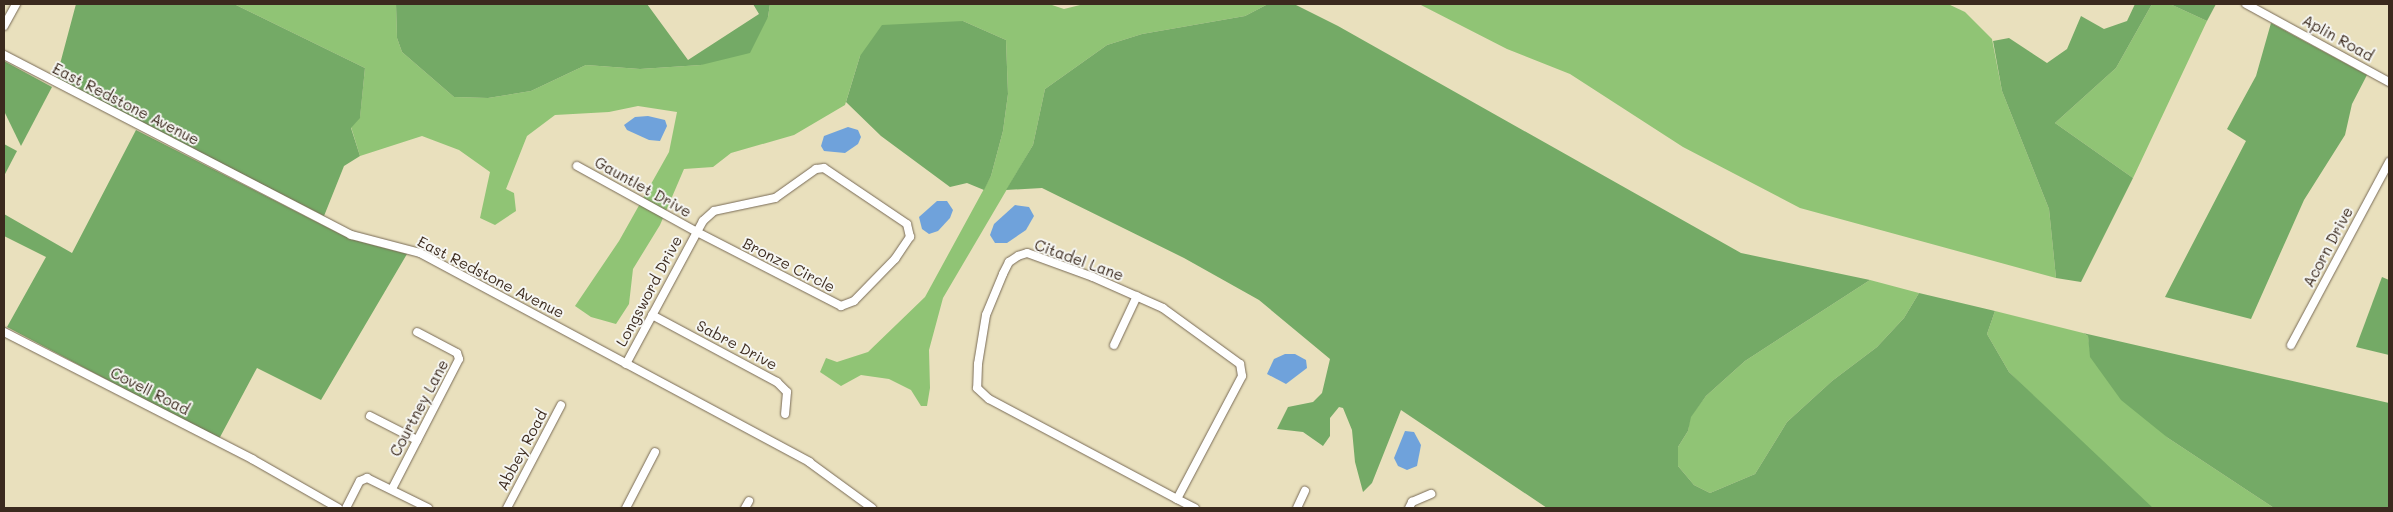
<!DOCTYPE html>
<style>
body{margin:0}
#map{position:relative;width:2393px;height:512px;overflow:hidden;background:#e9e0bd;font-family:Mali,sans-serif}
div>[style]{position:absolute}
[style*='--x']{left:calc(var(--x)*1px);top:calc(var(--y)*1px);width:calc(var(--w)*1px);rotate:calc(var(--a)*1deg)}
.green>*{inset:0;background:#90c475}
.forest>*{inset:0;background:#74aa66}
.water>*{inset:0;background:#6fa2db}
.roads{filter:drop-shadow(0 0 1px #786a56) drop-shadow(0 0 1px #786a56)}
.minor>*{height:8px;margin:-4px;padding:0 4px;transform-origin:4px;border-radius:4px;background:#fff}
span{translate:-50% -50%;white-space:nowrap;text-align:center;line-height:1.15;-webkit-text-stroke:4px #f6f6f2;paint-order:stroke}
.street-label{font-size:15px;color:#3b2a1e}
.frame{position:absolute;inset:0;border:5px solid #3b2a1e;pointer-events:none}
</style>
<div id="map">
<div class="green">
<i style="clip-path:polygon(234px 4px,396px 4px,397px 38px,402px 52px,454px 97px,488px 98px,531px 91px,586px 65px,640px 69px,701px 65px,768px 17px,770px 4px,1049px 4px,1064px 9px,1084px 4px,1268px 4px,1245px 16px,1142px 34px,1107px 45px,1045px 89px,1033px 145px,943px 298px,929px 350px,930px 388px,927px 406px,921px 406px,911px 390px,889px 379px,861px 375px,841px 386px,820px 372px,826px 358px,837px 362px,868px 352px,925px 297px,991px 176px,1003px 131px,1008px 94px,1006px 40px,963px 21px,860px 56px,845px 105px,794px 135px,731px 153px,713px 167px,684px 169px,660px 225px,633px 269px,629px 304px,616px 324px,591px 317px,575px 306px,619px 241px,669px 152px,677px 112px,638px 106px,609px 112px,555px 115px,527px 136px,506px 189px,514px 193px,516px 211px,495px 225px,480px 218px,490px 172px,459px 150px,422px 136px,360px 156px,351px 127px,360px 117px,365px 68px)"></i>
<i style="clip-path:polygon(1419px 4px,1948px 4px,1965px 12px,1992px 39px,2002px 91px,2049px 209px,2056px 278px,1800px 208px,1683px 147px,1570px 74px,1507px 49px)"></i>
<i style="clip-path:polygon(2152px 4px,2170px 4px,2207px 21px,2133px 178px,2055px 123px,2116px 68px)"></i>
<i style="clip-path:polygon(1870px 280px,1919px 293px,1904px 318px,1877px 347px,1832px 381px,1787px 422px,1755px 474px,1710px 493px,1694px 485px,1678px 466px,1678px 447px,1688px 431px,1690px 417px,1706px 396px,1745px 361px)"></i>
<i style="clip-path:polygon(1995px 311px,2083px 333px,2088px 336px,2091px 357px,2168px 438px,2274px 508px,2153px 508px,2142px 501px,2009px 372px,1987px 334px)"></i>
</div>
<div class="forest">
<i style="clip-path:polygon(76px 4px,234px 4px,365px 68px,360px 118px,351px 128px,360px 156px,344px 166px,324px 216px,56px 79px)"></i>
<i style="clip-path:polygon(396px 4px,647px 4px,688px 60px,759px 14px,753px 4px,770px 4px,768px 17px,750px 53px,701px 65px,640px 69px,586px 65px,531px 91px,488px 98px,454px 97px,402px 52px,397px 38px)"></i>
<i style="clip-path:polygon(1268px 4px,1294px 4px,1338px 26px,1741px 253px,1870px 280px,1745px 361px,1706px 396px,1691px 417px,1688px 431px,1678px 447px,1678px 466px,1694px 485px,1710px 493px,1755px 474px,1787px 422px,1832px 381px,1877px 347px,1904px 318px,1919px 293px,1995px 311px,1987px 334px,2009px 372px,2153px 508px,1547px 508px,1401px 410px,1372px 483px,1363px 492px,1355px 462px,1352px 430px,1343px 408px,1339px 407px,1330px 418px,1330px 436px,1323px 446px,1303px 432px,1277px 429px,1288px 407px,1313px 402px,1322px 393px,1330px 359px,1259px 300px,1184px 258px,1042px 188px,1006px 190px,1033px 145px,1045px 89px,1107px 45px,1142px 34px,1245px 16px)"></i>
<i style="clip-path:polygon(2135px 4px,2152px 4px,2116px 68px,2055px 123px,2133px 178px,2081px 282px,2056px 278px,2049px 209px,2002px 91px,1993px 41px,2009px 38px,2047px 63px,2067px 49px,2081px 16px,2104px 29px,2127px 21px)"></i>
<i style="clip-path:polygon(2170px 4px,2216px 4px,2207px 21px)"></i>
<i style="clip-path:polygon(963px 21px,1006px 40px,1008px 94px,1003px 131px,991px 176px,984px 190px,967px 183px,950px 187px,881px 136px,846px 102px,860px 56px,882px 25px)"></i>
<i style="clip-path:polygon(2271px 23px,2367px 75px,2352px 104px,2345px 135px,2304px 200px,2251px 319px,2165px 297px,2246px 141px,2227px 129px,2256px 76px)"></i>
<i style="clip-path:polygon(4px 61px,52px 87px,21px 146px,4px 111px)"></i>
<i style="clip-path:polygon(136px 130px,350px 239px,407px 254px,321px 400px,257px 368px,219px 439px,7px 327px,46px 257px,4px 236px,4px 214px,72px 253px)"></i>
<i style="clip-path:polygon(4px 144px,17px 151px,4px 176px)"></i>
<i style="clip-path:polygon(2382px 277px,2389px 280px,2389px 355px,2356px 347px)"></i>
<i style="clip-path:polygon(2083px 333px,2389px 403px,2389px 508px,2274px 508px,2168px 438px,2121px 400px,2090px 357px,2088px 336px)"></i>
</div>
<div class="water">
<i style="clip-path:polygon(648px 116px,665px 120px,667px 126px,660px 141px,649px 140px,627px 130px,624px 125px,635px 117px)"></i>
<i style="clip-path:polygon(848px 127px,858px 130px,861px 137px,858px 144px,845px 153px,824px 151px,821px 146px,824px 136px)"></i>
<i style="clip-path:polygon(937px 201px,947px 201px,953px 210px,950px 218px,938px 231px,929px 234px,922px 229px,919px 217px)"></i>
<i style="clip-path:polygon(1015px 205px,1029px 207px,1034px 216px,1026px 230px,1007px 243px,995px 243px,990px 235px,994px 224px)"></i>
<i style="clip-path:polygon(1285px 354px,1295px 354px,1306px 360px,1307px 368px,1286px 384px,1267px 374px,1274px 359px)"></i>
<i style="clip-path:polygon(1405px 431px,1414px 432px,1421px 445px,1417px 466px,1407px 470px,1398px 466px,1394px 458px)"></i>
</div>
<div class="roads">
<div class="minor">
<i style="--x:2246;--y:4;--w:163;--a:28.6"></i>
<i style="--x:4;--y:26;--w:25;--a:-61"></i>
<i style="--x:4;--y:55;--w:391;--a:27.4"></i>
<i style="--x:351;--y:235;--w:71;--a:14.6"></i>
<i style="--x:420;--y:253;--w:442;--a:28.2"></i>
<i style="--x:809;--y:462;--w:78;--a:36.1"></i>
<i style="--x:577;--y:166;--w:137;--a:28.8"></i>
<i style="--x:697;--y:232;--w:162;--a:27.2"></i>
<i style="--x:841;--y:306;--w:14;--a:-21"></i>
<i style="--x:854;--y:301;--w:59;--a:-45.7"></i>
<i style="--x:895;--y:259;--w:27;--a:-56"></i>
<i style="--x:910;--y:237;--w:13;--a:-103"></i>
<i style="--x:907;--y:224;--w:100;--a:-146"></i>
<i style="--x:824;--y:168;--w:8;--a:173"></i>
<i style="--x:816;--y:169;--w:50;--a:144.7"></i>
<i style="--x:775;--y:198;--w:62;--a:168"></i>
<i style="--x:714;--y:211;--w:15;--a:138"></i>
<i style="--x:703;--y:221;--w:13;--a:119"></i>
<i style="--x:697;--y:232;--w:150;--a:118.3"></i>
<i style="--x:652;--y:315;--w:142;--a:28.2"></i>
<i style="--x:777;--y:382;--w:14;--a:45"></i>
<i style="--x:787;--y:392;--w:22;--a:95"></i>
<i style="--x:4;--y:332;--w:279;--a:27.1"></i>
<i style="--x:252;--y:459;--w:99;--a:29.7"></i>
<i style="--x:1114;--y:345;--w:54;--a:-64.9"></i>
<i style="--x:2291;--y:345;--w:208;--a:-61.8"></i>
<i style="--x:370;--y:416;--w:53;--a:27.1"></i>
<i style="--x:392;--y:489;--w:146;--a:-62.7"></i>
<i style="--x:459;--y:359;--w:6;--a:-108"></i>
<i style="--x:457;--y:353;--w:45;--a:-152.3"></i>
<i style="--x:1177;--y:499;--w:139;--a:-62.1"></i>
<i style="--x:1242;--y:376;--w:12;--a:-99"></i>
<i style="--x:1240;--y:364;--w:95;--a:-144"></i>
<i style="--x:1163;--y:308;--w:77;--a:-156.1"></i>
<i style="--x:1093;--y:277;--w:70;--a:-160"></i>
<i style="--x:1027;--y:253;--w:9;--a:162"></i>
<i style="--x:1018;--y:256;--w:11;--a:146"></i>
<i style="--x:1009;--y:262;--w:13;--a:117"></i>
<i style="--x:1003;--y:274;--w:44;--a:112.5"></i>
<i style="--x:986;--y:315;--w:50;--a:99.3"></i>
<i style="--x:978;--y:364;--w:24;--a:92"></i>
<i style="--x:977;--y:388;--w:16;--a:43"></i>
<i style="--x:989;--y:399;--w:213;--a:28"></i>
<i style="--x:1177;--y:499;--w:20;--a:27"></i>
<i style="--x:346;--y:508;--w:30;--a:-63"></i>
<i style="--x:360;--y:481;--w:8;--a:-23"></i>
<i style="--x:367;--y:478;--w:68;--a:26.2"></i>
<i style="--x:507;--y:508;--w:116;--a:-62.3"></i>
<i style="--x:626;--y:508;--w:63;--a:-62.6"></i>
<i style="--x:745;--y:508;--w:8;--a:-60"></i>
<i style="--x:1297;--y:508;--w:19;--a:-65"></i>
<i style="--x:1409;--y:508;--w:7;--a:-63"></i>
<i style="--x:1412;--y:502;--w:21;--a:-23"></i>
</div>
</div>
<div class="street-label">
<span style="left:2338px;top:38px;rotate:29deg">Aplin Road</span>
<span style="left:126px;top:104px;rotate:27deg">East Redstone Avenue</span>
<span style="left:643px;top:187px;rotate:29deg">Gauntlet Drive</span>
<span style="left:2328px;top:247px;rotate:-62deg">Acorn Drive</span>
<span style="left:1079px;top:260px;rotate:20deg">Citadel Lane</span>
<span style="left:789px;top:265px;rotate:27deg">Bronze Circle</span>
<span style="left:491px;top:277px;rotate:27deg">East Redstone Avenue</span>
<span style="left:649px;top:291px;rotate:-62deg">Longsword Drive</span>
<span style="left:737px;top:345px;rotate:28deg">Sabre Drive</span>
<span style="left:150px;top:391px;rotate:27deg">Covell Road</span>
<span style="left:419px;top:408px;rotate:-62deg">Courtney Lane</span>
<span style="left:522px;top:450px;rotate:-62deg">Abbey Road</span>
</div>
<div class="frame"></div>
</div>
